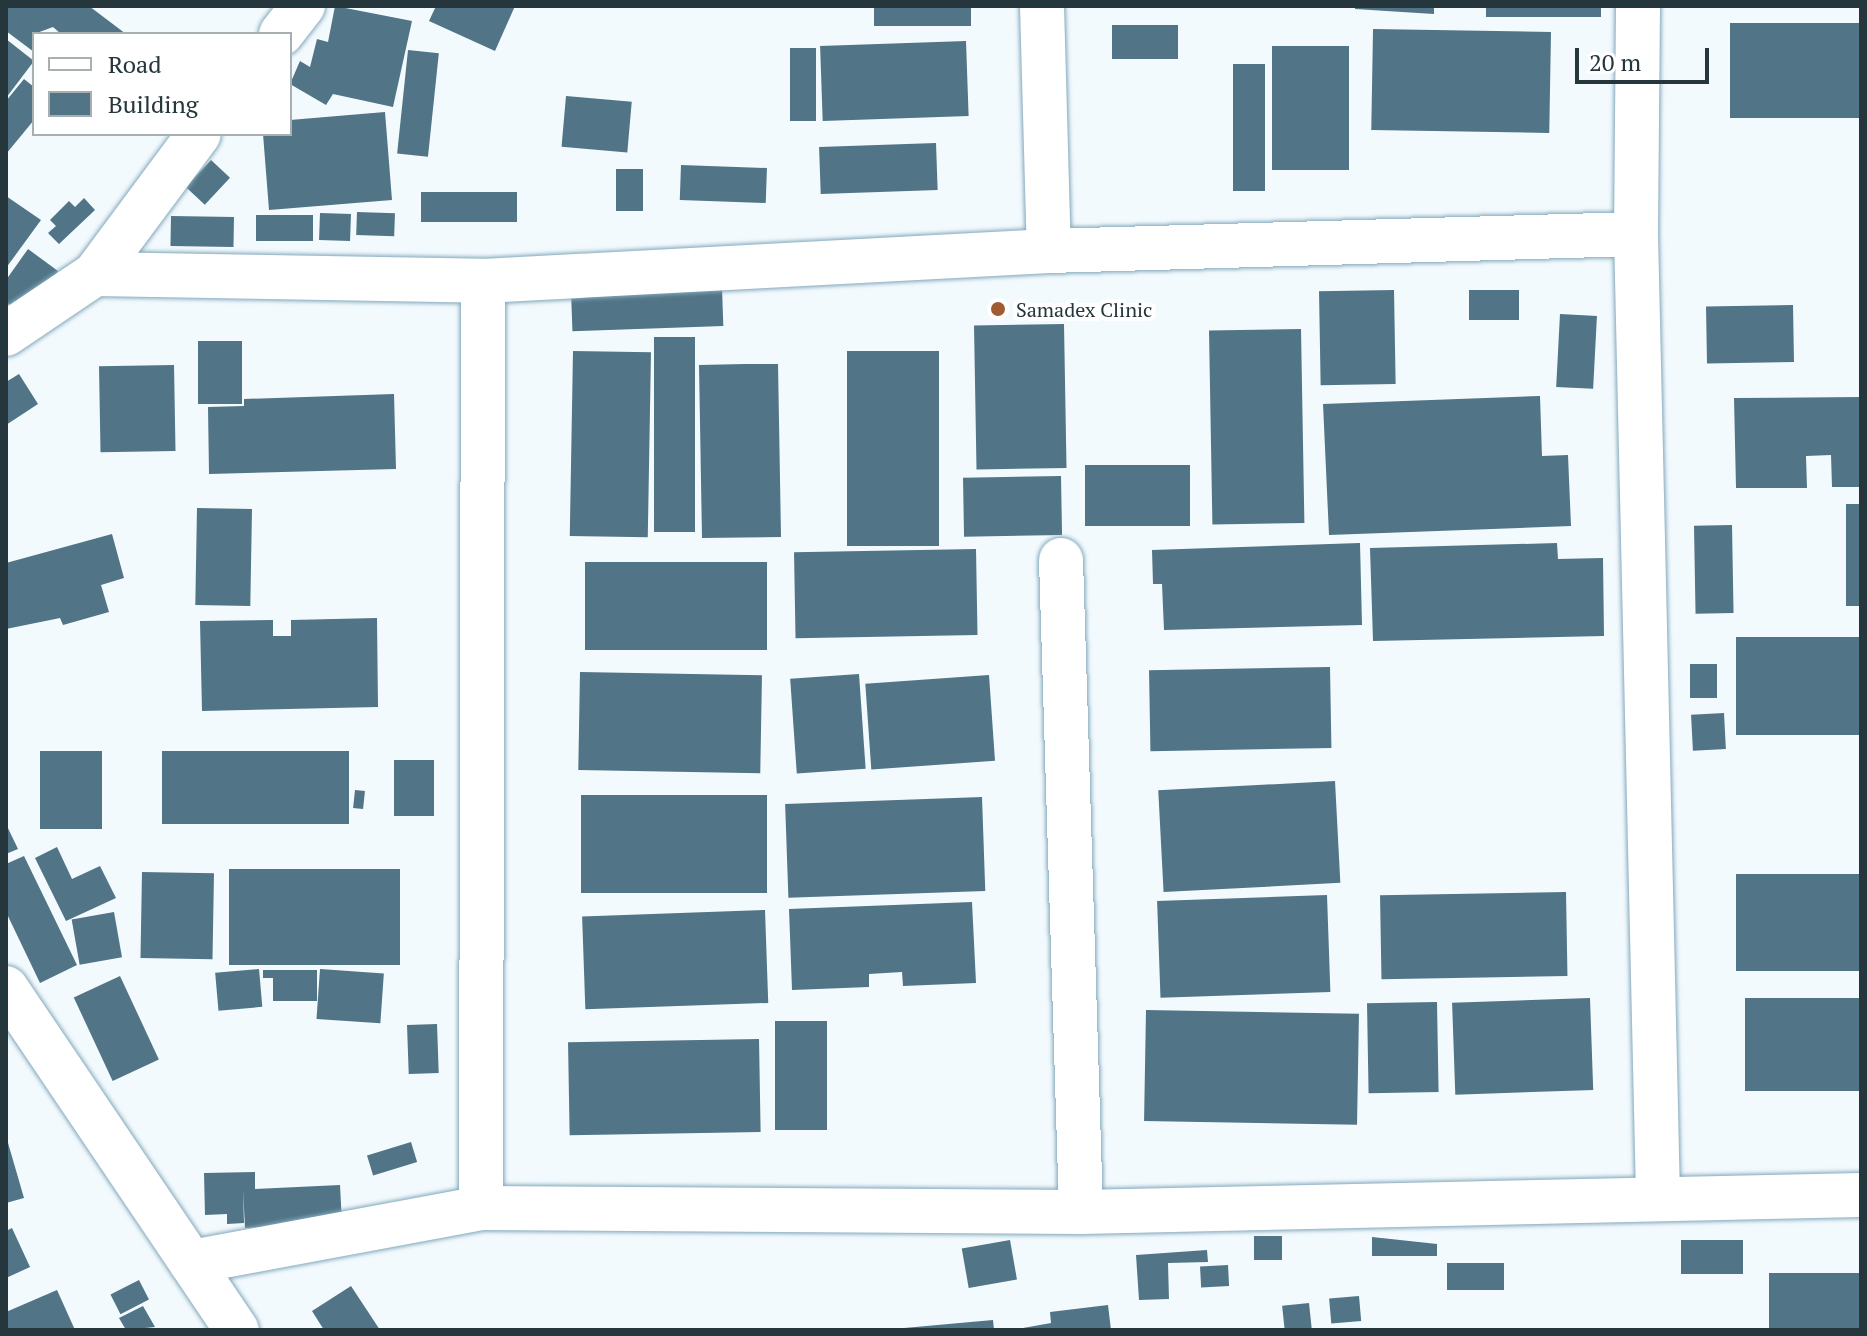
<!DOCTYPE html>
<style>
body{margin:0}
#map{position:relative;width:1867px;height:1336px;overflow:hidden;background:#f2fafe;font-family:"PT Serif",serif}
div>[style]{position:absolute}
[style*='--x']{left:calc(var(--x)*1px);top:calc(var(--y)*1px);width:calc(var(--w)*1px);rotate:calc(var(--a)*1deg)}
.building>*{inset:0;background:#517486;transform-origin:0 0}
.roads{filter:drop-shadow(0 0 2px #83a8bb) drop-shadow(0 0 2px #83a8bb)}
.street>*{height:44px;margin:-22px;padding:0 22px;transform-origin:22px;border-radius:22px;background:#fff}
.dots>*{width:22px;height:22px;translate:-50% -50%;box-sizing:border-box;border:4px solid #fff;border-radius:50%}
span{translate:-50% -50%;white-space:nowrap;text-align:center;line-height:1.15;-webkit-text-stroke:8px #fff;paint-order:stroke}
.poi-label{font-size:20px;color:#26363d}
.left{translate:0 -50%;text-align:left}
.frame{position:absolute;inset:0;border:8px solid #26363d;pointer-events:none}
.legend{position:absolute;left:32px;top:32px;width:260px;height:104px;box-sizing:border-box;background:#fff;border:2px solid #a8afb1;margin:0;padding:10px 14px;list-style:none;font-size:24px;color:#26363d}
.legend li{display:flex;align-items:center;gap:16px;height:40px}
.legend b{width:40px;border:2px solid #a8afb1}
.scale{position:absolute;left:1575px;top:48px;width:134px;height:36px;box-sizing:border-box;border:4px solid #26363d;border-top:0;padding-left:10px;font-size:24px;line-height:28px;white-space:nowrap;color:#26363d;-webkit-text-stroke:6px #fff;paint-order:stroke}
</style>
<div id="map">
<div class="building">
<i style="clip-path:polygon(6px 6px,89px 6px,126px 34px,61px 34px,53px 27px,34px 34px,34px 52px,6px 31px)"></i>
<i style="clip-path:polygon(335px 6px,412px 21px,393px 107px,333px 94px,326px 105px,290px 84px,300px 61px,310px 67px,317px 39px,328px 42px)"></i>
<i style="clip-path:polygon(436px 6px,515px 6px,495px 51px,429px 21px)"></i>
<i style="left:874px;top:6px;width:97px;height:20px"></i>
<i style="clip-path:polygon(1355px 6px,1434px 6px,1434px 14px,1355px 9px)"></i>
<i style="left:1486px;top:6px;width:115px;height:11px"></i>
<i style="left:1861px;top:23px;width:95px;height:131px;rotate:90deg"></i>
<i style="left:1178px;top:25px;width:34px;height:66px;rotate:90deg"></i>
<i style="left:1551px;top:32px;width:101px;height:178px;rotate:91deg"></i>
<i style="clip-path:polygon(6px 39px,34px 61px,6px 98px)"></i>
<i style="left:966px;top:41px;width:75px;height:146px;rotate:88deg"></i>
<i style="left:1272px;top:46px;width:77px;height:124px"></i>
<i style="left:790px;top:48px;width:26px;height:73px"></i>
<i style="left:408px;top:50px;width:31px;height:104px;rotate:6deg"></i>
<i style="left:1233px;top:64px;width:32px;height:127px"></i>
<i style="clip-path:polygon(24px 79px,34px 87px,34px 120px,6px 154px,6px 101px)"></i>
<i style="left:566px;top:96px;width:66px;height:51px;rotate:5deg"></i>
<i style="clip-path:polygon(385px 112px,392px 200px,269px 210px,263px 134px,290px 134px,290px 120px)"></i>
<i style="left:936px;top:143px;width:47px;height:117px;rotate:88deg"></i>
<i style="left:211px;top:160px;width:26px;height:37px;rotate:43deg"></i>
<i style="left:681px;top:165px;width:86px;height:35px;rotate:2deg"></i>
<i style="left:616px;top:169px;width:27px;height:42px"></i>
<i style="left:421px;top:192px;width:96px;height:30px"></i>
<i style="clip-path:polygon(6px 196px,41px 220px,6px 268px)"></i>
<i style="clip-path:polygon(84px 198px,95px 210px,59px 244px,48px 233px,56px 226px,50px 220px,69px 201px,75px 207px)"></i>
<i style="left:357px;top:212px;width:38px;height:23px;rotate:2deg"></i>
<i style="left:320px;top:213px;width:31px;height:27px;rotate:2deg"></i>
<i style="left:256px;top:215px;width:57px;height:26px"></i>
<i style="left:171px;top:216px;width:63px;height:30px;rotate:1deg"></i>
<i style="clip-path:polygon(28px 249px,58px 271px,35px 304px,17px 310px,6px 302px,6px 280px)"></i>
<i style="left:722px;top:288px;width:38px;height:151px;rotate:88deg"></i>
<i style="left:1394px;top:290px;width:94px;height:75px;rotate:89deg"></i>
<i style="left:1519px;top:290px;width:30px;height:50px;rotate:90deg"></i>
<i style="left:1793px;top:305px;width:57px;height:87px;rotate:89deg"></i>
<i style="left:1560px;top:314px;width:37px;height:73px;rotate:3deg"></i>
<i style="left:1064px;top:324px;width:144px;height:90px;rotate:89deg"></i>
<i style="left:1301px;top:329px;width:194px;height:92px;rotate:89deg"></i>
<i style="left:654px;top:337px;width:41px;height:195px"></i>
<i style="left:198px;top:341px;width:44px;height:63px"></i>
<i style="left:573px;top:351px;width:78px;height:185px;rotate:1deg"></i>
<i style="left:939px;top:351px;width:195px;height:92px;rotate:90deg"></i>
<i style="clip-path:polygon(745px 364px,778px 364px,781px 537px,702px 538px,699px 365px)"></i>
<i style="left:174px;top:365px;width:86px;height:75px;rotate:89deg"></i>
<i style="clip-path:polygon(19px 374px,38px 404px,6px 425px,6px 382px)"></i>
<i style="clip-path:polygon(394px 394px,396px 469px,209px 474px,208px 407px,244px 406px,244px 399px)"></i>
<i style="clip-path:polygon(1540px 396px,1542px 456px,1568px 455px,1571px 526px,1329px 535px,1323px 404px)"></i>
<i style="clip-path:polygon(1861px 397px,1861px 487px,1832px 487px,1831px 455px,1806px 456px,1807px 488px,1736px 488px,1734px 398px)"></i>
<i style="left:1190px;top:465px;width:61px;height:105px;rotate:90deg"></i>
<i style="left:1061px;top:476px;width:59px;height:98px;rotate:89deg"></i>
<i style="left:1846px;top:504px;width:15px;height:102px"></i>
<i style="left:197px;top:508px;width:55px;height:97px;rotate:1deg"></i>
<i style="left:1732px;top:525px;width:88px;height:38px;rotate:89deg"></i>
<i style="clip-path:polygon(112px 534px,124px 578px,101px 585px,109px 612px,63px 625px,60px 618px,6px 629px,6px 563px)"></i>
<i style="clip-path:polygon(1360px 543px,1362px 625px,1164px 630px,1162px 584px,1153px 584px,1152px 550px)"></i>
<i style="clip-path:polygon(1557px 543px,1558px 559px,1603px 558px,1604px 636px,1373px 641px,1370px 548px)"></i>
<i style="left:976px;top:549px;width:86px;height:182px;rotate:89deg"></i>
<i style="left:767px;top:562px;width:88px;height:182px;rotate:90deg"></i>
<i style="clip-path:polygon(377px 618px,378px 707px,202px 711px,200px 621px,273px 620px,273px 636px,291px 636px,291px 620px)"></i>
<i style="left:1861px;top:637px;width:98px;height:125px;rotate:90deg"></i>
<i style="left:1717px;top:664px;width:34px;height:27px;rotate:90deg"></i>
<i style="left:1330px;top:667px;width:81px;height:181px;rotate:89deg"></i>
<i style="left:580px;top:672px;width:182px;height:98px;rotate:1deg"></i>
<i style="left:859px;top:674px;width:95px;height:69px;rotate:86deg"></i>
<i style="left:989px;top:675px;width:86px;height:124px;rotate:86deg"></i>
<i style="left:1724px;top:713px;width:36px;height:33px;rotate:87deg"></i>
<i style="left:40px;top:751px;width:62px;height:78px"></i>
<i style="left:162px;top:751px;width:187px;height:73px"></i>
<i style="left:434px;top:760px;width:56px;height:40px;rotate:90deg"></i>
<i style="left:1335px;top:781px;width:102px;height:177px;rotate:87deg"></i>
<i style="left:355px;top:790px;width:10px;height:18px;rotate:6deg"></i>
<i style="left:581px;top:795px;width:186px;height:98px"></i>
<i style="left:982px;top:797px;width:94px;height:197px;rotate:88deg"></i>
<i style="clip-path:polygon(6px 824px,18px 849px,6px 854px)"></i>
<i style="clip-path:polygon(57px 847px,72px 879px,100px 866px,116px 898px,66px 921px,35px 858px)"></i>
<i style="clip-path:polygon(24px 856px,77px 965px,40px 983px,6px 912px,6px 864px)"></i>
<i style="left:400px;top:869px;width:96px;height:171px;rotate:90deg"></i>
<i style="left:142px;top:872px;width:72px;height:86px;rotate:1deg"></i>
<i style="left:1861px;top:874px;width:97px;height:125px;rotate:90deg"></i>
<i style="left:1566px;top:892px;width:84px;height:186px;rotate:89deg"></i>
<i style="left:1327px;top:895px;width:97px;height:170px;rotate:88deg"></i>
<i style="clip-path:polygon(972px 902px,976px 983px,903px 986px,902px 972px,869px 974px,869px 987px,792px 990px,789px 909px)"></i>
<i style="left:765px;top:910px;width:93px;height:183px;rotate:88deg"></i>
<i style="left:114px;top:912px;width:46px;height:43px;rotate:80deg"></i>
<i style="left:259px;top:969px;width:38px;height:44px;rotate:85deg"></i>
<i style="left:320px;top:969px;width:64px;height:50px;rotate:4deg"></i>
<i style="clip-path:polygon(263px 970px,317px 970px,317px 1001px,273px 1001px,273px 978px,263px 978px)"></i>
<i style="left:120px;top:976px;width:92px;height:51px;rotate:65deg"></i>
<i style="left:1590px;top:998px;width:92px;height:138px;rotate:88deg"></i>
<i style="left:1861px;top:998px;width:93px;height:116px;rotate:90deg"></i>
<i style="left:1437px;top:1002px;width:90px;height:70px;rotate:89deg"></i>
<i style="left:1146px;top:1010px;width:213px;height:111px;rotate:1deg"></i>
<i style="left:775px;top:1021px;width:52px;height:109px"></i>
<i style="left:437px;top:1024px;width:49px;height:30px;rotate:88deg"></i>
<i style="left:759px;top:1039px;width:93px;height:191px;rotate:89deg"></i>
<i style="clip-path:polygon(6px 1136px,24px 1198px,6px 1203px)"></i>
<i style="left:411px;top:1142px;width:21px;height:46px;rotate:73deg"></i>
<i style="clip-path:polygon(255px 1172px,255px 1189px,340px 1185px,342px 1223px,245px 1228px,243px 1189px,244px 1223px,227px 1224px,227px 1214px,205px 1215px,204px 1173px)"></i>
<i style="clip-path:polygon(12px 1228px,30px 1267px,6px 1278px,6px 1231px)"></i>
<i style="left:1254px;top:1236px;width:28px;height:24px"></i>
<i style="clip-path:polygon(1372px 1237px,1437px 1244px,1437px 1256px,1372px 1256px)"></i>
<i style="left:1010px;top:1240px;width:40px;height:49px;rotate:80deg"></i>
<i style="left:1681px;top:1240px;width:62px;height:34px"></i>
<i style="clip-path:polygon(1207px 1250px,1208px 1262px,1168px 1263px,1169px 1299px,1139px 1300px,1136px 1255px)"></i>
<i style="left:1447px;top:1263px;width:57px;height:27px"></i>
<i style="left:1228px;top:1265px;width:21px;height:28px;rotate:87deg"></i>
<i style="left:1861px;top:1273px;width:57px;height:92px;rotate:90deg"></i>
<i style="left:139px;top:1280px;width:22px;height:32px;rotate:63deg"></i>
<i style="clip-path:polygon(351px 1286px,380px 1330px,324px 1330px,312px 1311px)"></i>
<i style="clip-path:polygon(57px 1290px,75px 1330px,6px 1330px,6px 1312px)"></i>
<i style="left:1359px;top:1296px;width:25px;height:30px;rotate:85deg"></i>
<i style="left:1309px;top:1303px;width:27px;height:27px;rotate:84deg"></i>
<i style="clip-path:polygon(1108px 1305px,1111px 1330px,1011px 1330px,1051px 1323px,1050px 1312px)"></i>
<i style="clip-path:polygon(143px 1306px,155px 1327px,126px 1330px,119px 1318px)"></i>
<i style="clip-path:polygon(993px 1320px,994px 1330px,904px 1330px,904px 1328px)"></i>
</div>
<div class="roads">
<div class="street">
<i style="--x:1042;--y:6;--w:245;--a:88.4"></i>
<i style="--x:1638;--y:6;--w:228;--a:90.5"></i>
<i style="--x:1636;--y:234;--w:964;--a:88.69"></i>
<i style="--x:281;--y:34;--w:36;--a:-52"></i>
<i style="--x:95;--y:274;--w:174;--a:-53.4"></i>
<i style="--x:6;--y:334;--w:107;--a:-34"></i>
<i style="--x:95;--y:274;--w:388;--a:1"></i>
<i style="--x:483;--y:281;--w:567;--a:-3.03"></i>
<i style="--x:1049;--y:251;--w:587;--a:-1.66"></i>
<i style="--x:1061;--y:560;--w:652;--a:88.24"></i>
<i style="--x:6;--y:988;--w:413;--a:56"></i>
<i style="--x:481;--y:1208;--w:927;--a:-89.88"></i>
<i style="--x:191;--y:1262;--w:295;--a:-10.5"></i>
<i style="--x:481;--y:1208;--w:600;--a:0.38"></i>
<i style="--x:1081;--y:1212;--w:780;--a:-1.25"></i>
</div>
</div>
<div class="dots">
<i style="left:998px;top:309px;background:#a15b30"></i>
</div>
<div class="poi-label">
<span class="left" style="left:1016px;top:309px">Samadex Clinic</span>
</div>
<div class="frame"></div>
<ul class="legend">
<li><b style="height:10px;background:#fff"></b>Road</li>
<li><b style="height:22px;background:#517486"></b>Building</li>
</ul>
<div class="scale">20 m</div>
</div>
